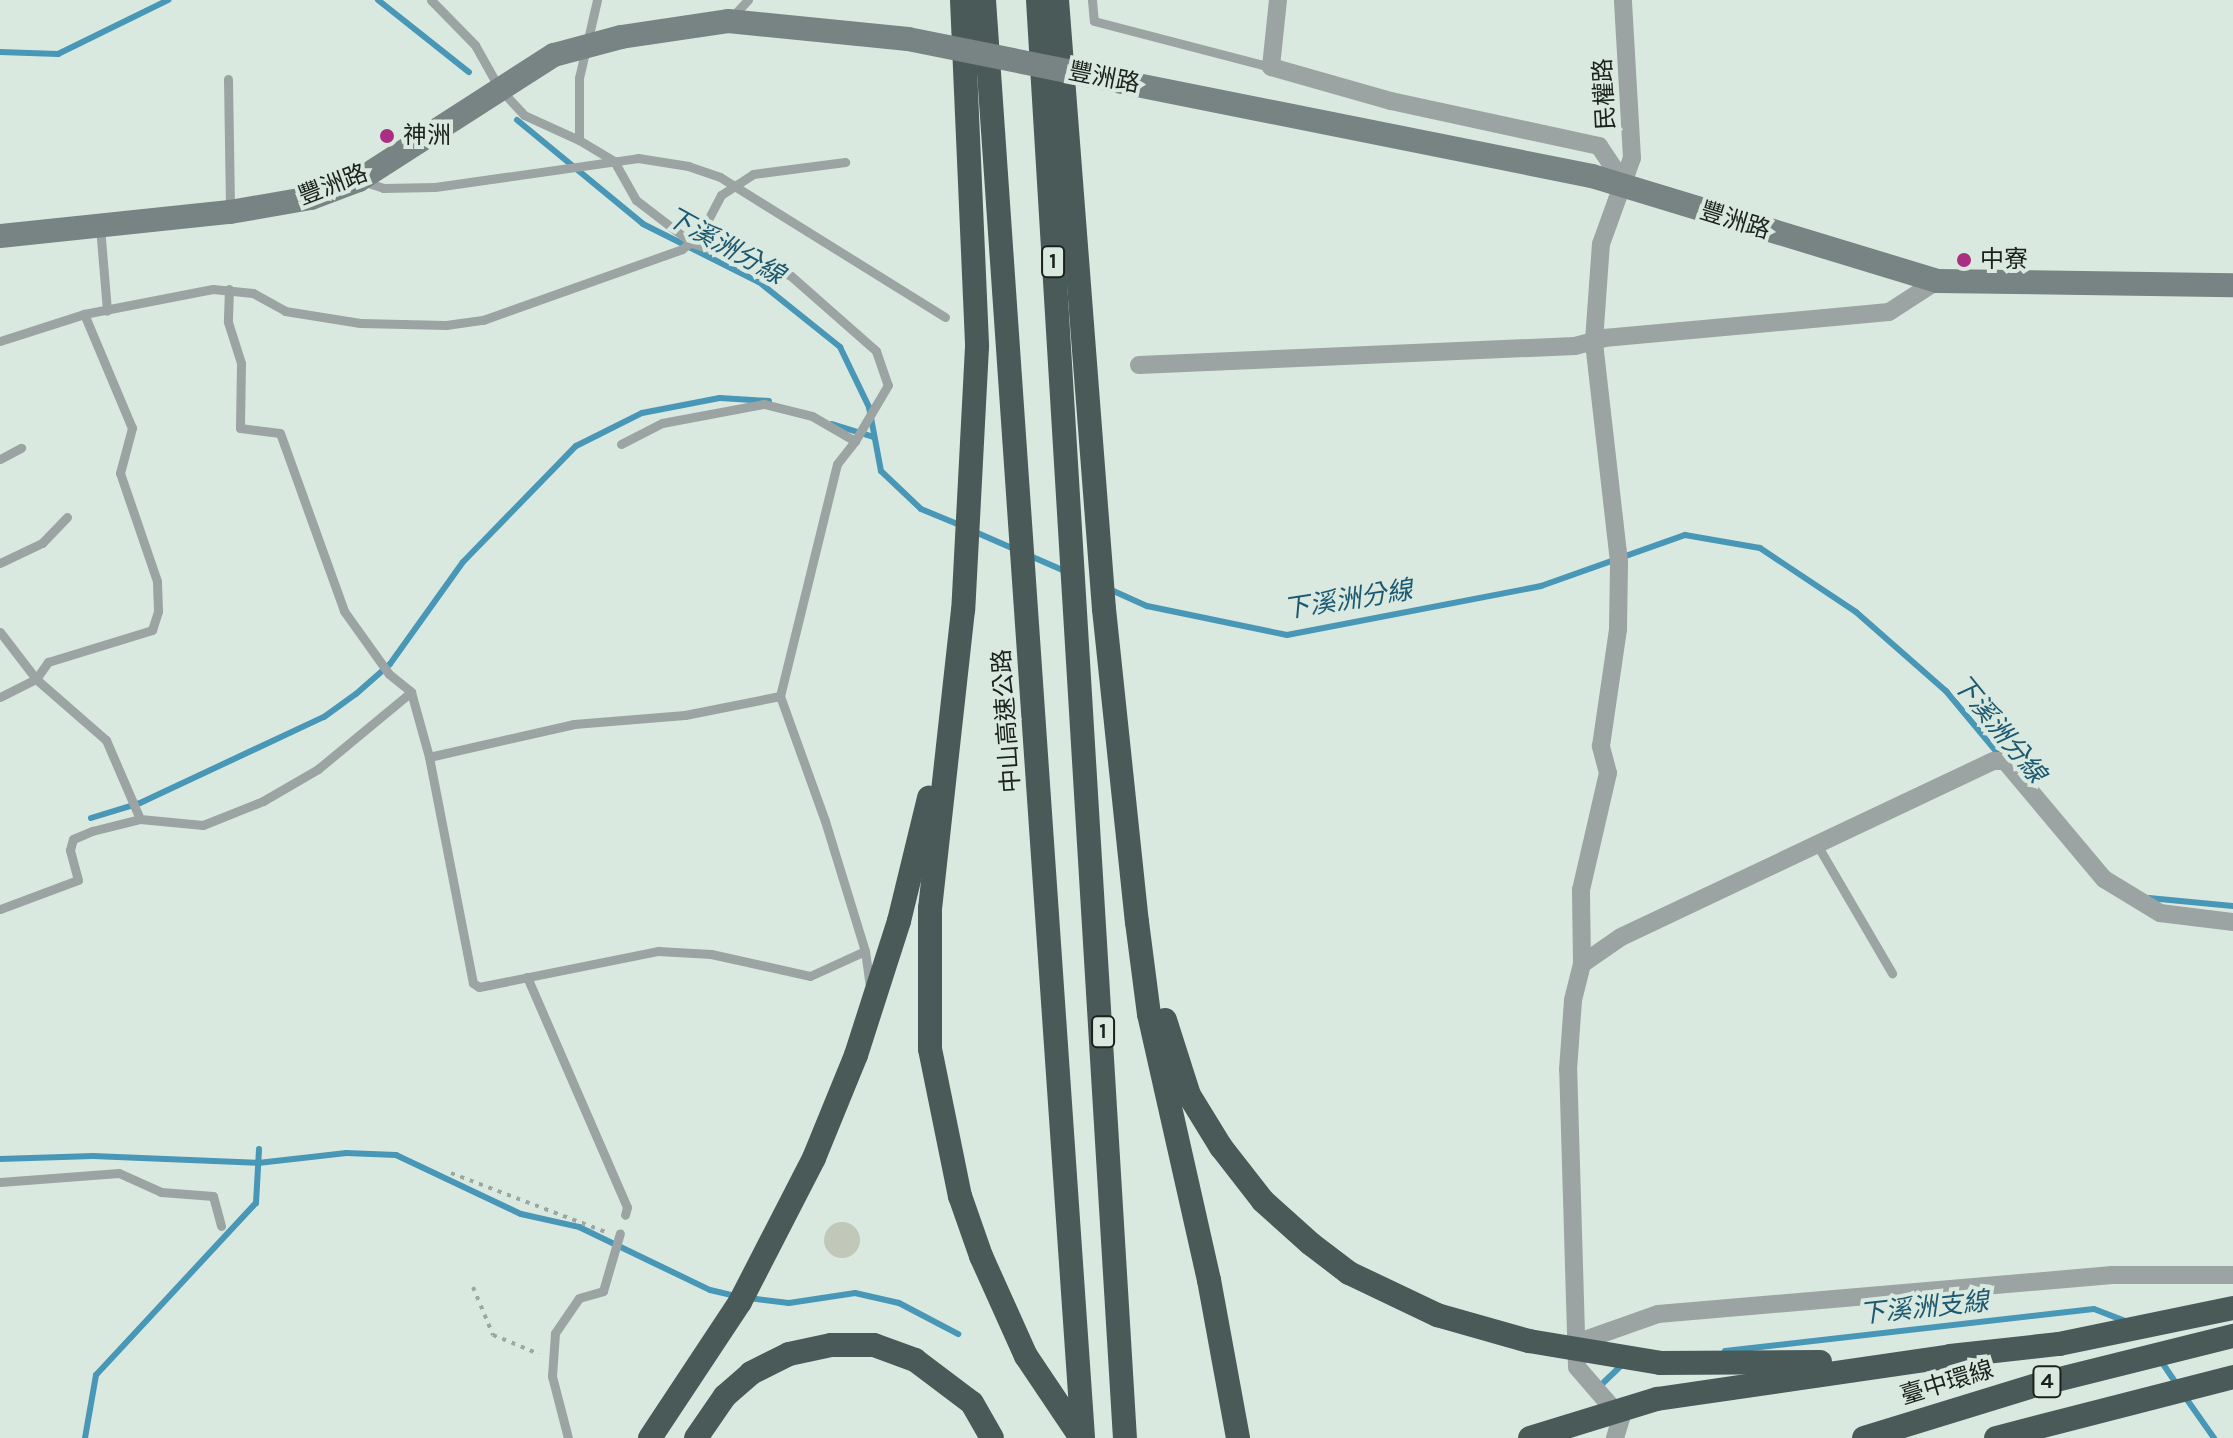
<!DOCTYPE html>
<meta charset="utf-8">
<style>
body{margin:0}
#map{position:relative;width:2233px;height:1438px;overflow:hidden;background:#dae9e0;font-family:Karla,"Noto Sans TC",sans-serif}
div>[style]{position:absolute}
[style*='--x']{left:calc(var(--x)*1px);top:calc(var(--y)*1px);width:calc(var(--w)*1px);rotate:calc(var(--a)*1deg)}
.stream>*{height:6px;margin:-3px;padding:0 3px;transform-origin:3px;border-radius:3px;background:#4997b6}
.building>*{inset:0;background:#c2c8b9}
.round{border-radius:50%}
.path>*{height:4px;margin-top:-2px;transform-origin:0;background:repeating-linear-gradient(90deg,#9ba7a0 0 4px,transparent 0 10px)}
.lane>*{height:9px;margin:-4.5px;padding:0 4.5px;transform-origin:4.5px;border-radius:4.5px;background:#9ba4a3}
.street>*{height:18px;margin:-9px;padding:0 9px;transform-origin:9px;border-radius:9px;background:#9ba4a3}
.secondary>*{height:24px;margin:-12px;padding:0 12px;transform-origin:12px;border-radius:12px;background:#788483}
.highway>*{height:24px;margin:-12px;padding:0 12px;transform-origin:12px;border-radius:12px;background:#495a59}
.secondary-bridge>*{height:24px;margin:-12px;padding:0 12px;transform-origin:12px;border-radius:12px;background:#788483}
.highway-bridge>*{height:24px;margin:-12px;padding:0 12px;transform-origin:12px;border-radius:12px;background:#495a59}
.dots>*{width:22px;height:22px;translate:-50% -50%;box-sizing:border-box;border:4px solid #dae9e0;border-radius:50%}
span{translate:-50% -50%;white-space:nowrap;text-align:center;line-height:1.15;-webkit-text-stroke:8px #dae9e0;paint-order:stroke}
.shield-label span{padding:2px 6px;background:#dae9e0;border:2px solid;border-radius:6px;-webkit-text-stroke-width:0}
.shield-label{font-size:22px;color:#1b211d;font-weight:700}
.street-label{font-size:24px;color:#1b211d}
.poi-label{font-size:24px;color:#1b211d}
.left{translate:0 -50%;text-align:left}
.water-label{font-size:26px;color:#1c5970;font-style:italic}
</style>
<div id="map">
<div class="stream">
<i style="--x:378;--y:0;--w:116;--a:38.4"></i>
<i style="--x:0;--y:52;--w:58;--a:2"></i>
<i style="--x:58;--y:54;--w:123;--a:-26.1"></i>
<i style="--x:517;--y:120;--w:163;--a:39.5"></i>
<i style="--x:643;--y:224;--w:130;--a:26.6"></i>
<i style="--x:759;--y:282;--w:104;--a:38.7"></i>
<i style="--x:840;--y:347;--w:67;--a:64.2"></i>
<i style="--x:869;--y:407;--w:65;--a:79.4"></i>
<i style="--x:881;--y:471;--w:55;--a:43.5"></i>
<i style="--x:921;--y:509;--w:44;--a:22.5"></i>
<i style="--x:832;--y:424;--w:44;--a:17.2"></i>
<i style="--x:973;--y:531;--w:45;--a:23.7"></i>
<i style="--x:1028;--y:555;--w:40;--a:23.4"></i>
<i style="--x:1109;--y:589;--w:42;--a:24.1"></i>
<i style="--x:1147;--y:606;--w:143;--a:11.7"></i>
<i style="--x:1287;--y:635;--w:259;--a:-10.9"></i>
<i style="--x:1541;--y:586;--w:153;--a:-19.5"></i>
<i style="--x:1685;--y:535;--w:76;--a:9.8"></i>
<i style="--x:1760;--y:548;--w:115;--a:33.7"></i>
<i style="--x:1856;--y:612;--w:120;--a:41.3"></i>
<i style="--x:1946;--y:691;--w:85;--a:50.3"></i>
<i style="--x:91;--y:818;--w:51;--a:-17"></i>
<i style="--x:140;--y:803;--w:203;--a:-25.1"></i>
<i style="--x:324;--y:717;--w:39;--a:-36"></i>
<i style="--x:356;--y:694;--w:45;--a:-41.4"></i>
<i style="--x:390;--y:664;--w:125;--a:-54.4"></i>
<i style="--x:463;--y:562;--w:162;--a:-45.8"></i>
<i style="--x:576;--y:446;--w:74;--a:-26.6"></i>
<i style="--x:642;--y:413;--w:79;--a:-10.9"></i>
<i style="--x:720;--y:398;--w:49;--a:3.5"></i>
<i style="--x:2149;--y:898;--w:84;--a:5.4"></i>
<i style="--x:0;--y:1159;--w:93;--a:-1.8"></i>
<i style="--x:93;--y:1156;--w:165;--a:2.4"></i>
<i style="--x:258;--y:1163;--w:89;--a:-6.5"></i>
<i style="--x:346;--y:1153;--w:50;--a:2.3"></i>
<i style="--x:396;--y:1155;--w:138;--a:25.3"></i>
<i style="--x:521;--y:1214;--w:59;--a:12.6"></i>
<i style="--x:579;--y:1227;--w:145;--a:25.7"></i>
<i style="--x:710;--y:1290;--w:28;--a:13"></i>
<i style="--x:748;--y:1298;--w:41;--a:7"></i>
<i style="--x:789;--y:1303;--w:67;--a:-8.6"></i>
<i style="--x:855;--y:1293;--w:45;--a:12.8"></i>
<i style="--x:899;--y:1303;--w:67;--a:27.7"></i>
<i style="--x:1725;--y:1351;--w:371;--a:-6.5"></i>
<i style="--x:2094;--y:1309;--w:33;--a:21"></i>
<i style="--x:2161;--y:1361;--w:29;--a:56"></i>
<i style="--x:1600;--y:1386;--w:32;--a:-44"></i>
<i style="--x:2183;--y:1394;--w:54;--a:54.8"></i>
<i style="--x:85;--y:1438;--w:64;--a:-80.1"></i>
<i style="--x:96;--y:1375;--w:235;--a:-47.1"></i>
<i style="--x:256;--y:1203;--w:54;--a:-86.8"></i>
</div>
<div class="building">
<i class="round" style="left:824px;top:1222px;width:36px;height:36px"></i>
</div>
<div class="path">
<i style="--x:451;--y:1173;--w:168;--a:20.9"></i>
<i style="--x:473;--y:1287;--w:52;--a:67.4"></i>
<i style="--x:493;--y:1335;--w:50;--a:22.4"></i>
</div>
<div class="lane">
<i style="--x:431;--y:0;--w:63;--a:45.6"></i>
<i style="--x:475;--y:45;--w:49;--a:60.8"></i>
<i style="--x:499;--y:88;--w:37;--a:47"></i>
<i style="--x:524;--y:115;--w:60;--a:24.4"></i>
<i style="--x:597;--y:0;--w:80;--a:103"></i>
<i style="--x:579;--y:78;--w:62;--a:90"></i>
<i style="--x:579;--y:140;--w:41;--a:31"></i>
<i style="--x:614;--y:161;--w:45;--a:60.6"></i>
<i style="--x:636;--y:200;--w:71;--a:37.5"></i>
<i style="--x:692;--y:243;--w:104;--a:18.4"></i>
<i style="--x:791;--y:276;--w:113;--a:41.4"></i>
<i style="--x:876;--y:351;--w:36;--a:71"></i>
<i style="--x:888;--y:385;--w:65;--a:120.5"></i>
<i style="--x:1092;--y:0;--w:21;--a:85"></i>
<i style="--x:1094;--y:21;--w:183;--a:14.6"></i>
<i style="--x:731;--y:18;--w:25;--a:-47"></i>
<i style="--x:228;--y:79;--w:130;--a:89.1"></i>
<i style="--x:362;--y:181;--w:22;--a:18"></i>
<i style="--x:383;--y:188;--w:52;--a:-1.1"></i>
<i style="--x:435;--y:187;--w:205;--a:-8.1"></i>
<i style="--x:638;--y:158;--w:51;--a:9.1"></i>
<i style="--x:688;--y:166;--w:34;--a:19"></i>
<i style="--x:720;--y:177;--w:265;--a:31.9"></i>
<i style="--x:100;--y:227;--w:84;--a:85.2"></i>
<i style="--x:229;--y:289;--w:33;--a:92"></i>
<i style="--x:228;--y:322;--w:43;--a:72.4"></i>
<i style="--x:241;--y:363;--w:65;--a:90.9"></i>
<i style="--x:240;--y:428;--w:40;--a:7.1"></i>
<i style="--x:280;--y:433;--w:189;--a:70.2"></i>
<i style="--x:344;--y:611;--w:77;--a:54.5"></i>
<i style="--x:389;--y:674;--w:28;--a:39"></i>
<i style="--x:411;--y:692;--w:67;--a:74.5"></i>
<i style="--x:429;--y:757;--w:230;--a:79"></i>
<i style="--x:473;--y:983;--w:7;--a:34"></i>
<i style="--x:479;--y:987;--w:183;--a:-11.4"></i>
<i style="--x:658;--y:951;--w:53;--a:3.2"></i>
<i style="--x:711;--y:954;--w:101;--a:12.5"></i>
<i style="--x:810;--y:976;--w:60;--a:-24.4"></i>
<i style="--x:0;--y:341;--w:88;--a:-17.8"></i>
<i style="--x:84;--y:314;--w:131;--a:-11"></i>
<i style="--x:213;--y:289;--w:40;--a:5.7"></i>
<i style="--x:253;--y:293;--w:37;--a:29"></i>
<i style="--x:285;--y:311;--w:76;--a:9.1"></i>
<i style="--x:360;--y:323;--w:86;--a:1.3"></i>
<i style="--x:446;--y:325;--w:37;--a:-8"></i>
<i style="--x:483;--y:320;--w:211;--a:-19.6"></i>
<i style="--x:682;--y:249;--w:23;--a:-38"></i>
<i style="--x:700;--y:235;--w:45;--a:-62.3"></i>
<i style="--x:721;--y:195;--w:38;--a:-33"></i>
<i style="--x:753;--y:174;--w:93;--a:-7.4"></i>
<i style="--x:621;--y:444;--w:46;--a:-27.1"></i>
<i style="--x:662;--y:423;--w:104;--a:-10.6"></i>
<i style="--x:764;--y:404;--w:49;--a:14"></i>
<i style="--x:812;--y:416;--w:50;--a:30.2"></i>
<i style="--x:855;--y:441;--w:29;--a:128"></i>
<i style="--x:837;--y:464;--w:239;--a:103.8"></i>
<i style="--x:780;--y:696;--w:133;--a:70.2"></i>
<i style="--x:825;--y:821;--w:136;--a:72.9"></i>
<i style="--x:865;--y:951;--w:37;--a:82"></i>
<i style="--x:0;--y:459;--w:24;--a:-28"></i>
<i style="--x:0;--y:563;--w:47;--a:-25.5"></i>
<i style="--x:42;--y:543;--w:36;--a:-46"></i>
<i style="--x:0;--y:632;--w:59;--a:52.5"></i>
<i style="--x:36;--y:679;--w:93;--a:41.1"></i>
<i style="--x:106;--y:740;--w:86;--a:66.7"></i>
<i style="--x:0;--y:697;--w:40;--a:-26.6"></i>
<i style="--x:36;--y:679;--w:21;--a:-55"></i>
<i style="--x:48;--y:662;--w:109;--a:-17.1"></i>
<i style="--x:152;--y:630;--w:20;--a:-72"></i>
<i style="--x:158;--y:611;--w:30;--a:-92"></i>
<i style="--x:157;--y:581;--w:114;--a:-108.9"></i>
<i style="--x:120;--y:473;--w:47;--a:-75.1"></i>
<i style="--x:132;--y:428;--w:124;--a:-112.8"></i>
<i style="--x:429;--y:757;--w:149;--a:-12.8"></i>
<i style="--x:574;--y:724;--w:111;--a:-4.6"></i>
<i style="--x:685;--y:715;--w:97;--a:-11.3"></i>
<i style="--x:1816;--y:843;--w:151;--a:59.7"></i>
<i style="--x:0;--y:909;--w:83;--a:-20.4"></i>
<i style="--x:78;--y:880;--w:31;--a:-105"></i>
<i style="--x:70;--y:850;--w:11;--a:-75"></i>
<i style="--x:73;--y:839;--w:21;--a:-23"></i>
<i style="--x:92;--y:831;--w:49;--a:-14"></i>
<i style="--x:140;--y:819;--w:63;--a:5.4"></i>
<i style="--x:203;--y:825;--w:65;--a:-21.8"></i>
<i style="--x:263;--y:801;--w:64;--a:-30.2"></i>
<i style="--x:318;--y:769;--w:121;--a:-39.6"></i>
<i style="--x:527;--y:977;--w:251;--a:66.5"></i>
<i style="--x:627;--y:1207;--w:8;--a:104"></i>
<i style="--x:0;--y:1182;--w:119;--a:-4.3"></i>
<i style="--x:119;--y:1173;--w:46;--a:24.3"></i>
<i style="--x:161;--y:1192;--w:52;--a:4.4"></i>
<i style="--x:213;--y:1196;--w:31;--a:75"></i>
<i style="--x:568;--y:1438;--w:64;--a:-104.5"></i>
<i style="--x:552;--y:1376;--w:43;--a:-86"></i>
<i style="--x:555;--y:1333;--w:42;--a:-55.6"></i>
<i style="--x:579;--y:1298;--w:25;--a:-16"></i>
<i style="--x:603;--y:1291;--w:60;--a:-73.7"></i>
</div>
<div class="street">
<i style="--x:1278;--y:0;--w:67;--a:96"></i>
<i style="--x:1271;--y:67;--w:125;--a:15.8"></i>
<i style="--x:1391;--y:101;--w:213;--a:12.2"></i>
<i style="--x:1599;--y:146;--w:43;--a:56.3"></i>
<i style="--x:1139;--y:365;--w:436;--a:-2.5"></i>
<i style="--x:1575;--y:346;--w:30;--a:-15"></i>
<i style="--x:1604;--y:338;--w:286;--a:-5.2"></i>
<i style="--x:1889;--y:312;--w:57;--a:-32.9"></i>
<i style="--x:1582;--y:964;--w:47;--a:-34.7"></i>
<i style="--x:1621;--y:937;--w:412;--a:-25.3"></i>
<i style="--x:1994;--y:761;--w:11;--a:0"></i>
<i style="--x:2005;--y:761;--w:154;--a:50"></i>
<i style="--x:2104;--y:879;--w:66;--a:31.3"></i>
<i style="--x:2160;--y:913;--w:74;--a:7"></i>
<i style="--x:1576;--y:1343;--w:87;--a:-19.5"></i>
<i style="--x:1658;--y:1314;--w:456;--a:-4.9"></i>
<i style="--x:2112;--y:1275;--w:121;--a:0"></i>
<i style="--x:1615;--y:1438;--w:21;--a:-73"></i>
<i style="--x:1621;--y:1418;--w:67;--a:-130.8"></i>
<i style="--x:1577;--y:1367;--w:297;--a:-91.7"></i>
<i style="--x:1568;--y:1070;--w:70;--a:-85.9"></i>
<i style="--x:1573;--y:1000;--w:37;--a:-76"></i>
<i style="--x:1582;--y:964;--w:74;--a:-90.8"></i>
<i style="--x:1581;--y:890;--w:120;--a:-77"></i>
<i style="--x:1608;--y:773;--w:28;--a:-105"></i>
<i style="--x:1601;--y:746;--w:118;--a:-81.7"></i>
<i style="--x:1618;--y:629;--w:67;--a:-89.1"></i>
<i style="--x:1619;--y:562;--w:222;--a:-96.5"></i>
<i style="--x:1594;--y:341;--w:97;--a:-85.9"></i>
<i style="--x:1601;--y:244;--w:91;--a:-70.2"></i>
<i style="--x:1632;--y:158;--w:158;--a:-93.3"></i>
</div>
<div class="secondary">
<i style="--x:1592;--y:176;--w:361;--a:16.9"></i>
<i style="--x:1937;--y:281;--w:296;--a:0.8"></i>
<i style="--x:0;--y:236;--w:231;--a:-6"></i>
<i style="--x:230;--y:212;--w:82;--a:-9.8"></i>
<i style="--x:311;--y:198;--w:51;--a:-20.6"></i>
<i style="--x:359;--y:180;--w:232;--a:-32.7"></i>
<i style="--x:554;--y:55;--w:69;--a:-15"></i>
<i style="--x:621;--y:37;--w:108;--a:-8.5"></i>
<i style="--x:728;--y:21;--w:181;--a:5.7"></i>
</div>
<div class="highway">
<i style="--x:962;--y:0;--w:347;--a:87.5"></i>
<i style="--x:977;--y:347;--w:263;--a:93"></i>
<i style="--x:963;--y:610;--w:300;--a:96.3"></i>
<i style="--x:930;--y:908;--w:141;--a:90"></i>
<i style="--x:930;--y:1049;--w:150;--a:78.5"></i>
<i style="--x:960;--y:1196;--w:64;--a:70.7"></i>
<i style="--x:981;--y:1256;--w:110;--a:65.8"></i>
<i style="--x:1026;--y:1356;--w:99;--a:56.1"></i>
<i style="--x:984;--y:0;--w:1441;--a:86.06"></i>
<i style="--x:1038;--y:0;--w:1441;--a:86.54"></i>
<i style="--x:1057;--y:0;--w:611;--a:85.59"></i>
<i style="--x:1104;--y:609;--w:315;--a:84"></i>
<i style="--x:1137;--y:922;--w:93;--a:82.6"></i>
<i style="--x:1149;--y:1014;--w:273;--a:77.3"></i>
<i style="--x:1209;--y:1280;--w:161;--a:79.6"></i>
<i style="--x:899;--y:921;--w:127;--a:-76.3"></i>
<i style="--x:1165;--y:1020;--w:79;--a:72.3"></i>
<i style="--x:1189;--y:1095;--w:61;--a:58.4"></i>
<i style="--x:1221;--y:1147;--w:68;--a:52.1"></i>
<i style="--x:1263;--y:1201;--w:64;--a:41.9"></i>
<i style="--x:1311;--y:1244;--w:48;--a:37.3"></i>
<i style="--x:1349;--y:1273;--w:98;--a:25.5"></i>
<i style="--x:1437;--y:1315;--w:96;--a:15.8"></i>
<i style="--x:1950;--y:1356;--w:110;--a:-6.3"></i>
<i style="--x:2059;--y:1344;--w:178;--a:-11.7"></i>
<i style="--x:696;--y:1438;--w:51;--a:-55.4"></i>
<i style="--x:725;--y:1396;--w:35;--a:-41"></i>
<i style="--x:751;--y:1373;--w:42;--a:-26.6"></i>
<i style="--x:789;--y:1354;--w:43;--a:-12.1"></i>
<i style="--x:831;--y:1345;--w:43;--a:0"></i>
<i style="--x:874;--y:1345;--w:44;--a:20.1"></i>
<i style="--x:915;--y:1360;--w:71;--a:37"></i>
<i style="--x:972;--y:1403;--w:40;--a:60.3"></i>
<i style="--x:1864;--y:1438;--w:184;--a:-17.1"></i>
<i style="--x:2040;--y:1384;--w:199;--a:-14"></i>
<i style="--x:1996;--y:1438;--w:245;--a:-14.4"></i>
</div>
<div class="secondary-bridge">
<i style="--x:908;--y:39;--w:698;--a:11.33"></i>
</div>
<div class="highway-bridge">
<i style="--x:1529;--y:1341;--w:133;--a:9.5"></i>
<i style="--x:1660;--y:1363;--w:160;--a:-0.4"></i>
<i style="--x:650;--y:1438;--w:163;--a:-56.5"></i>
<i style="--x:740;--y:1302;--w:162;--a:-62.8"></i>
<i style="--x:814;--y:1158;--w:111;--a:-67.8"></i>
<i style="--x:856;--y:1055;--w:141;--a:-72.2"></i>
<i style="--x:1530;--y:1438;--w:133;--a:-17.1"></i>
<i style="--x:1657;--y:1399;--w:296;--a:-8.3"></i>
</div>
<div class="dots">
<i style="left:387px;top:136px;background:#aa2f83"></i>
<i style="left:1964px;top:260px;background:#aa2f83"></i>
</div>
<div class="shield-label">
<span style="left:1053px;top:262px">1</span>
<span style="left:1103px;top:1032px">1</span>
<span style="left:2047px;top:1382px">4</span>
</div>
<div class="street-label">
<span style="left:1104px;top:78px;rotate:11deg">豐洲路</span>
<span style="left:1605px;top:94px;rotate:-93deg">民權路</span>
<span style="left:333px;top:185px;rotate:-21deg">豐洲路</span>
<span style="left:1735px;top:221px;rotate:17deg">豐洲路</span>
<span style="left:1007px;top:721px;rotate:-94deg">中山高速公路</span>
<span style="left:1947px;top:1383px;rotate:-17deg">臺中環線</span>
</div>
<div class="poi-label">
<span class="left" style="left:403px;top:136px">神洲</span>
<span class="left" style="left:1980px;top:260px">中寮</span>
</div>
<div class="water-label">
<span style="left:725px;top:246px;rotate:29deg">下溪洲分線</span>
<span style="left:1348px;top:600px;rotate:-9deg">下溪洲分線</span>
<span style="left:1999px;top:729px;rotate:51deg">下溪洲分線</span>
<span style="left:1924px;top:1308px;rotate:-6deg">下溪洲支線</span>
</div>
</div>
